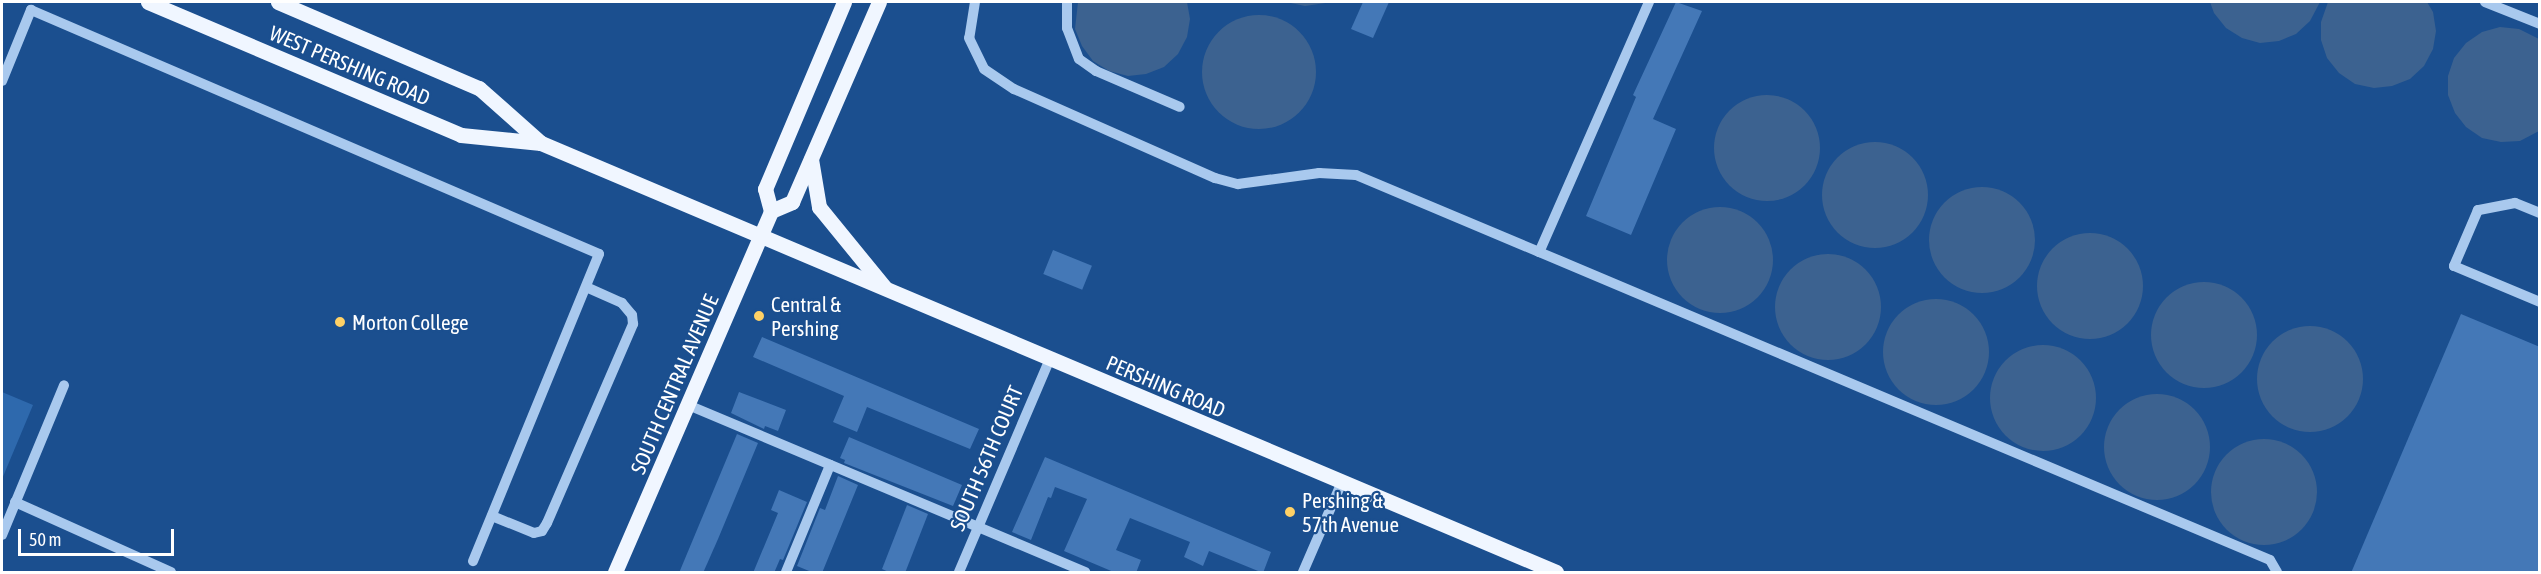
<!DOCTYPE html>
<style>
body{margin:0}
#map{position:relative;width:2541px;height:574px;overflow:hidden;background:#1b4f8f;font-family:"Asap Condensed",sans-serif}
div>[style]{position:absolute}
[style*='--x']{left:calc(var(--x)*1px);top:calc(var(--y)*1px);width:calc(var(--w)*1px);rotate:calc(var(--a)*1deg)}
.green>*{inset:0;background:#2e69ad}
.water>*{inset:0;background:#3c6290}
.round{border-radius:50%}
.building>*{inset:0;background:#4478b7;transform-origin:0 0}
.minor>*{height:10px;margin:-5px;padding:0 5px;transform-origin:5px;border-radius:5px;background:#a9c9ee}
.major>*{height:15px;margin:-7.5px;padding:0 7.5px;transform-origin:7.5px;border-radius:7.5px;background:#f0f6ff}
.dots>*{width:16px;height:16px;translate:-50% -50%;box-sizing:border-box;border:3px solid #1b4f8f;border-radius:50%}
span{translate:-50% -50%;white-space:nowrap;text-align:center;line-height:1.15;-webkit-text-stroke:4.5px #1b4f8f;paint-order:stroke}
.street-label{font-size:21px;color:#fff}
.poi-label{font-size:21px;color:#fff}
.left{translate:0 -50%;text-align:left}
.frame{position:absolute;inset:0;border:3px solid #fff;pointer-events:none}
.scale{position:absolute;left:18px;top:529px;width:156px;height:27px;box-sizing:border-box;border:3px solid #fff;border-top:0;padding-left:8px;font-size:18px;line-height:21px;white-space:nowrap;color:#fff;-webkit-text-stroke:4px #1b4f8f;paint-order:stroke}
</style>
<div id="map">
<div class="green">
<i style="clip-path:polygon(2px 392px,33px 405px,2px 479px)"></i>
</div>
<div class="water">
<i style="clip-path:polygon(1078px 2px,1187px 2px,1190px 19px,1187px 37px,1178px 54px,1164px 67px,1146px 74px,1128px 76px,1109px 71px,1093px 61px,1082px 46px,1075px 29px)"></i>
<i style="clip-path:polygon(1286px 2px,1332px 2px,1305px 6px)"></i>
<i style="clip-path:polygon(2210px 2px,2320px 2px,2310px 21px,2296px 34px,2279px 41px,2260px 43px,2242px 38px,2226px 28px,2214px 13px)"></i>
<i style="clip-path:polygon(2328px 2px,2427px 2px,2433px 12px,2436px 31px,2433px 49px,2424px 66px,2410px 79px,2392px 86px,2374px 88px,2355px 84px,2339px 73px,2327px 58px,2321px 40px,2321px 22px)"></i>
<i class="round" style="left:1202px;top:15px;width:114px;height:114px"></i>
<i style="clip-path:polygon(2500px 27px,2519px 29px,2539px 39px,2539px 131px,2520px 141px,2501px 142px,2482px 138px,2466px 127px,2455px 113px,2448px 95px,2448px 76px,2454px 58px,2466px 43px,2482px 32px)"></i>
<i class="round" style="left:1714px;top:95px;width:106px;height:106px"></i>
<i class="round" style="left:1822px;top:142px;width:106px;height:106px"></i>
<i class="round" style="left:1929px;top:187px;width:106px;height:106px"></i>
<i class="round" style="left:1667px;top:207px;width:106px;height:106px"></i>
<i class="round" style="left:2037px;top:233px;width:106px;height:106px"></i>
<i class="round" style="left:1775px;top:254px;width:106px;height:106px"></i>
<i class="round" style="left:2151px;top:282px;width:106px;height:106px"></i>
<i class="round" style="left:1883px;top:299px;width:106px;height:106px"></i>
<i class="round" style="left:2257px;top:326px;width:106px;height:106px"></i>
<i class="round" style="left:1990px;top:345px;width:106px;height:106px"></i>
<i class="round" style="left:2104px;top:394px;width:106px;height:106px"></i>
<i class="round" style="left:2211px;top:439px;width:106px;height:106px"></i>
</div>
<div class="building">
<i style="clip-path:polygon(1363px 2px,1389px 2px,1373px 38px,1351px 29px)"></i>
<i style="clip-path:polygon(1676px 2px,1702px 11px,1653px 119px,1676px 129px,1631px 235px,1586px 216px,1636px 97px,1633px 95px)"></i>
<i style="left:1053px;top:250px;width:42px;height:26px;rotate:22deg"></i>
<i style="clip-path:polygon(2461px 314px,2540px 347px,2540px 573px,2351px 573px)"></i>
<i style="clip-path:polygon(762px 337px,979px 429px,970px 449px,867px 407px,857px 432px,833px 422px,844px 396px,753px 357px)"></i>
<i style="clip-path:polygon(739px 392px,786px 410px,778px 431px,765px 426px,764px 429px,731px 413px)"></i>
<i style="clip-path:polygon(737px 434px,758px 443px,718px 539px,703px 573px,679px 573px)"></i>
<i style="clip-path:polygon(849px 437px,962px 485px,953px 506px,844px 463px,845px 460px,840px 458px)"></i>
<i style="clip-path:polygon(1045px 457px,1271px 552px,1263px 573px,1209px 551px,1203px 566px,1184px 557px,1190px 542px,1130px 518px,1116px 550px,1141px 560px,1136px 573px,1116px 573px,1064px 551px,1087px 499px,1055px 487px,1051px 498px,1048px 497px,1031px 540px,1012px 532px)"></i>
<i style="clip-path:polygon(838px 476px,858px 485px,822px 573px,814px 573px,797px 566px,820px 508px,825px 510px)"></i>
<i style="clip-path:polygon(779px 490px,807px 502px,783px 560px,780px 559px,774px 573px,753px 573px,778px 513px,771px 510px)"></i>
<i style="clip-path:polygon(907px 505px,928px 514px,905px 573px,891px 573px,882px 569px)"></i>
</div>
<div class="minor">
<i style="--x:975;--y:2;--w:36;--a:99"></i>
<i style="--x:969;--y:38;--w:34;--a:64"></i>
<i style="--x:984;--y:69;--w:36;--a:34"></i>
<i style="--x:1014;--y:89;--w:220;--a:23.9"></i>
<i style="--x:1215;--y:178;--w:24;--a:15"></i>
<i style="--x:1238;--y:184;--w:82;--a:-7.7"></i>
<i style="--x:1319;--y:173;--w:37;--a:3"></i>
<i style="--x:1356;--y:175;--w:199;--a:22.8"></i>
<i style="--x:1067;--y:2;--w:26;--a:90"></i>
<i style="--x:1067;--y:28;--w:33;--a:69"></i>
<i style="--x:1079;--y:59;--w:21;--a:35"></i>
<i style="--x:1096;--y:71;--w:91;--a:23.2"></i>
<i style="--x:1649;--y:2;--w:273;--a:113.7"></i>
<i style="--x:1539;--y:252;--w:793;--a:22.85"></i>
<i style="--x:2270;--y:560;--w:14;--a:60"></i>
<i style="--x:2485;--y:2;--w:59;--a:21.8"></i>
<i style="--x:2;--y:81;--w:77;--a:-67.8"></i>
<i style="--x:31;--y:10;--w:618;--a:23.25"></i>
<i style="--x:599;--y:254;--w:332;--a:112.3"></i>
<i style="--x:2540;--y:213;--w:27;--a:-158"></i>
<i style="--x:2515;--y:203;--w:38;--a:169"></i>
<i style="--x:2478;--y:210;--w:61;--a:113.2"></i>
<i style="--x:2454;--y:266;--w:93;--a:22.7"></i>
<i style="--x:688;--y:405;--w:431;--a:22.8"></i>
<i style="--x:15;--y:502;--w:171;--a:24.2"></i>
<i style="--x:492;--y:516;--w:45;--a:22"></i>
<i style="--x:534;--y:533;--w:8;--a:-14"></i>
<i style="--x:542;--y:531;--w:9;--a:-58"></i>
<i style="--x:547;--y:523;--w:217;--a:-66.6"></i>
<i style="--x:633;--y:324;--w:9;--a:-96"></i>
<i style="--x:632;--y:315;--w:16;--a:-130"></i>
<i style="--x:622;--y:303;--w:39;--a:-156"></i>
<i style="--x:2;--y:535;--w:162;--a:-67.5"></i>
<i style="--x:786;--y:572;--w:116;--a:-67.6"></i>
<i style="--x:959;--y:572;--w:232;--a:-66.9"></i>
<i style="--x:1303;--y:572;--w:98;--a:-66.6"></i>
</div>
<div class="major">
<i style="--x:148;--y:2;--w:340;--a:23"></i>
<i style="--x:461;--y:135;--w:80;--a:5.7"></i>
<i style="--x:541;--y:143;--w:1102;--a:22.91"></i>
<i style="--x:278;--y:2;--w:219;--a:23.2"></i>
<i style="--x:479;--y:88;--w:83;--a:41.6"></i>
<i style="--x:811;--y:159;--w:49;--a:80.5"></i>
<i style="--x:819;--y:207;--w:104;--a:50.8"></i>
<i style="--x:771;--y:211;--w:23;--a:-23"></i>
<i style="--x:792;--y:202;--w:218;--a:-66.5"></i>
<i style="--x:615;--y:572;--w:393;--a:-66.6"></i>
<i style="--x:771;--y:211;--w:23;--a:-105"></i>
<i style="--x:765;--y:189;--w:203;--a:-67.1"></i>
</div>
<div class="dots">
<i style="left:759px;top:316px;background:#ffd166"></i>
<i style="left:340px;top:322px;background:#ffd166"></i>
<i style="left:1290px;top:512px;background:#ffd166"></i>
</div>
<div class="street-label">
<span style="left:350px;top:65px;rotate:23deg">WEST PERSHING ROAD</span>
<span style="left:674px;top:384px;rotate:-67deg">SOUTH CENTRAL AVENUE</span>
<span style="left:1166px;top:386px;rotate:23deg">PERSHING ROAD</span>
<span style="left:986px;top:458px;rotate:-67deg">SOUTH 56TH COURT</span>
</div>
<div class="poi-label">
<span class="left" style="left:771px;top:316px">Central &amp;<br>Pershing</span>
<span class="left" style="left:352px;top:322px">Morton College</span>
<span class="left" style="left:1302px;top:512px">Pershing &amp;<br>57th Avenue</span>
</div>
<div class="frame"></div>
<div class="scale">50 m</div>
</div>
